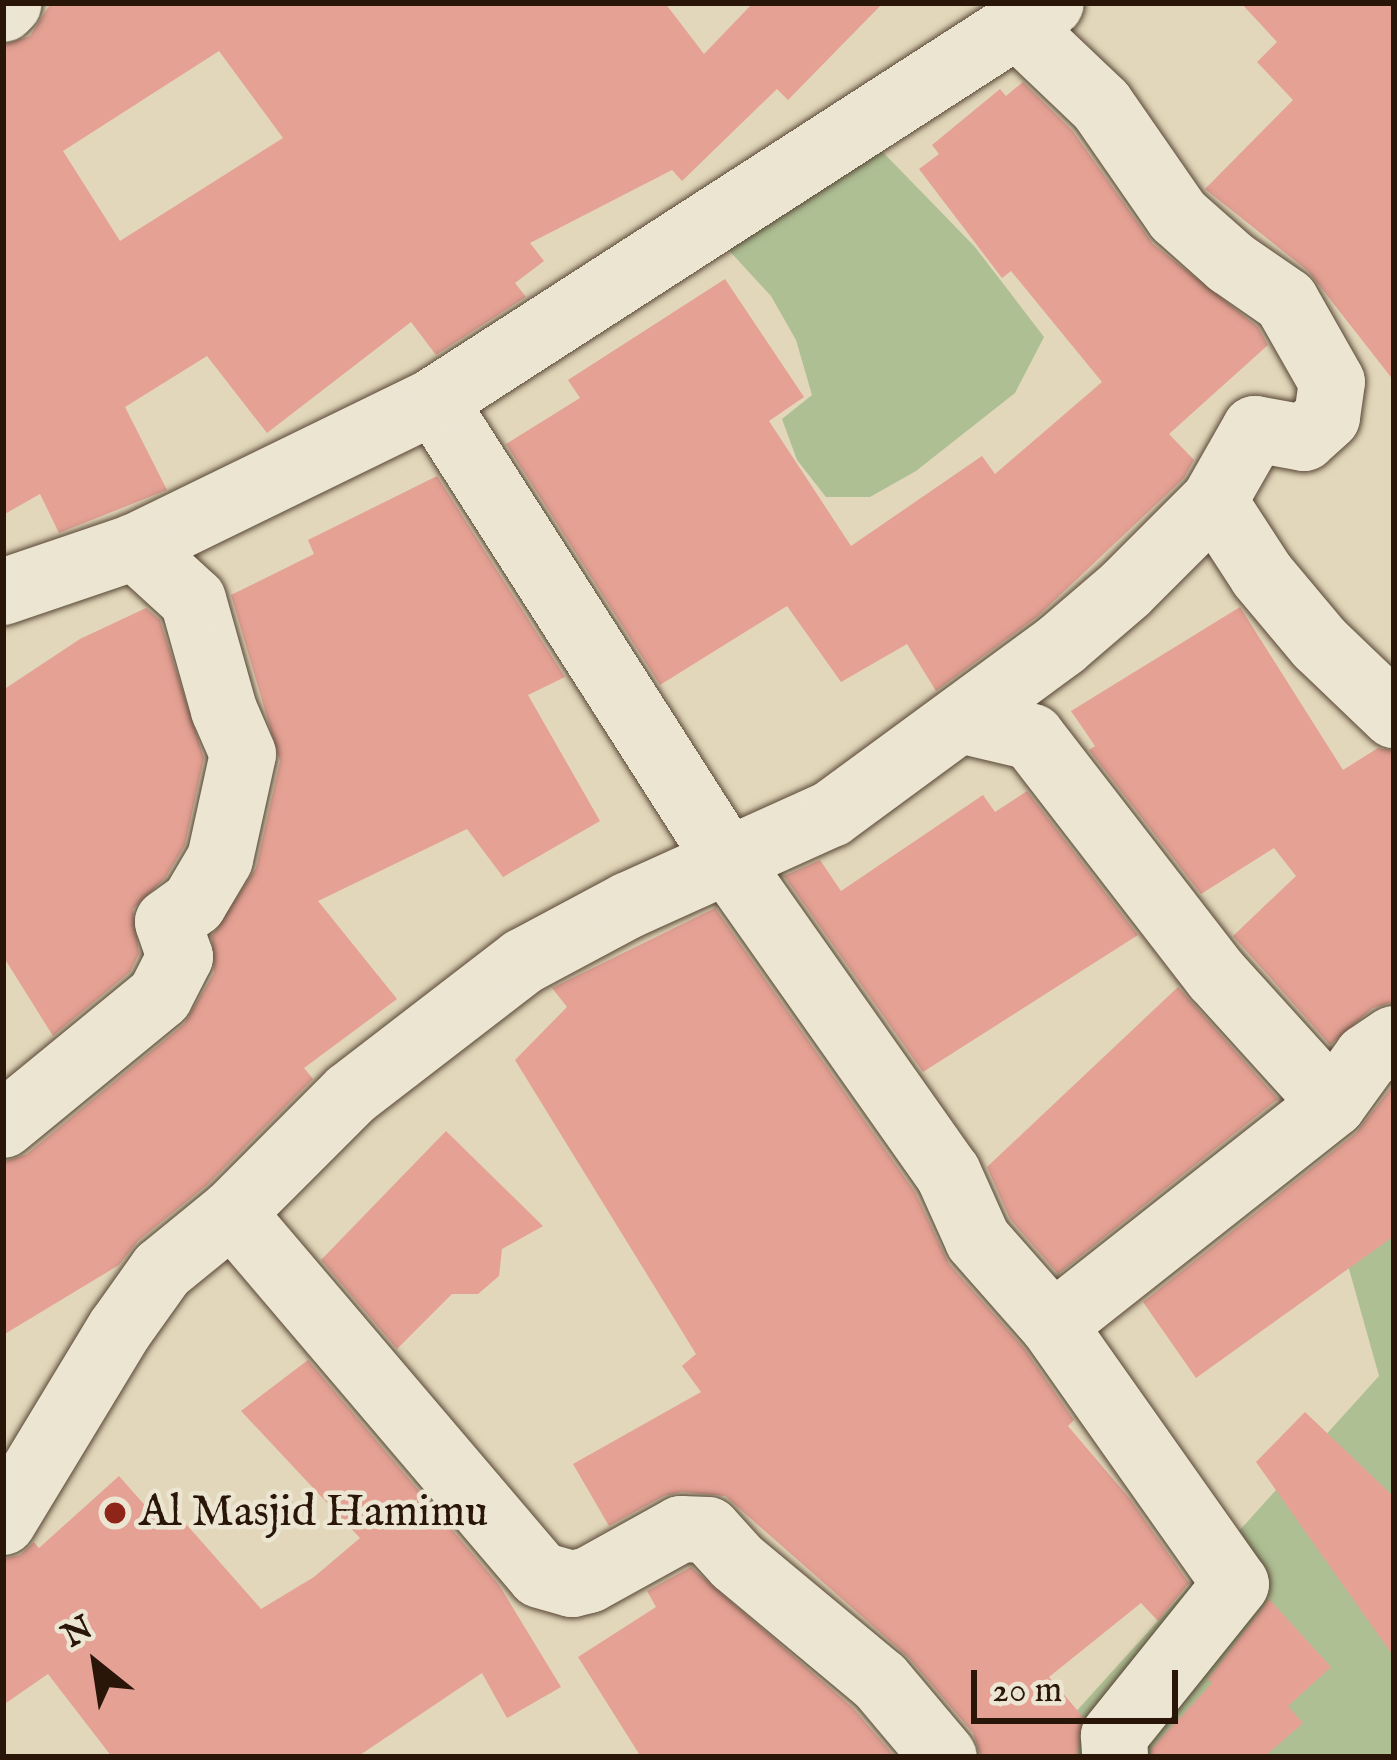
<!DOCTYPE html>
<style>
body{margin:0}
#map{position:relative;width:1397px;height:1760px;overflow:hidden;background:#e2d7ba;font-family:"IM FELL English",serif}
div>[style]{position:absolute}
[style*='--x']{left:calc(var(--x)*1px);top:calc(var(--y)*1px);width:calc(var(--w)*1px);rotate:calc(var(--a)*1deg)}
.green>*{inset:0;background:#aebf94}
.building>*{inset:0;background:#e4a194}
.roads{filter:drop-shadow(0 0 3px #574635) drop-shadow(0 0 3px #574635)}
.minor>*{height:66px;margin:-33px;padding:0 33px;transform-origin:33px;border-radius:33px;background:#ece5d2}
.dots>*{width:33px;height:33px;translate:-50% -50%;box-sizing:border-box;border:6px solid #ece5d2;border-radius:50%}
span{translate:-50% -50%;white-space:nowrap;text-align:center;line-height:1.15;-webkit-text-stroke:9px #ece5d2;paint-order:stroke}
.poi-label{font-size:45px;color:#291609}
.left{translate:0 -50%;text-align:left}
.frame{position:absolute;inset:0;border:6px solid #291609;pointer-events:none}
.north{position:absolute;left:36px;top:1604px;width:120px;height:120px;-webkit-text-stroke:9px #ece5d2;paint-order:stroke;rotate:330deg;font-size:33px;font-weight:700;line-height:48px;text-align:center;color:#291609}
.north::after{content:'';display:block;margin:auto;width:42px;height:54px;background:#291609;clip-path:polygon(50% 0,100% 100%,50% 72%,0 100%)}
.scale{position:absolute;left:971px;top:1670px;width:207px;height:54px;box-sizing:border-box;border:6px solid #291609;border-top:0;padding-left:15px;font-size:36px;line-height:42px;white-space:nowrap;color:#291609;-webkit-text-stroke:9px #ece5d2;paint-order:stroke}
</style>
<div id="map">
<div class="green">
<i style="clip-path:polygon(873px 142px,975px 247px,1044px 337px,1015px 393px,916px 471px,870px 497px,826px 497px,797px 460px,782px 419px,812px 395px,796px 340px,771px 296px,724px 245px)"></i>
<i style="clip-path:polygon(1394px 1147px,1394px 1757px,1035px 1757px,1379px 1376px,1335px 1219px)"></i>
</div>
<div class="building">
<i style="clip-path:polygon(evenodd,51px 3px,665px 3px,704px 54px,753px 3px,883px 3px,788px 100px,777px 89px,682px 181px,672px 170px,530px 243px,544px 261px,515px 283px,526px 297px,436px 355px,411px 322px,267px 433px,207px 356px,125px 407px,167px 490px,59px 533px,40px 494px,3px 515px,3px 45px,30px 36px,51px 3px,219px 51px,283px 138px,120px 241px,63px 151px,219px 51px)"></i>
<i style="clip-path:polygon(1241px 3px,1394px 3px,1394px 381px,1308px 271px,1205px 189px,1293px 100px,1257px 62px,1277px 42px)"></i>
<i style="clip-path:polygon(1023px 82px,1072px 130px,1153px 244px,1258px 327px,1268px 345px,1169px 434px,1194px 460px,1184px 478px,1038px 616px,936px 691px,907px 644px,841px 682px,787px 606px,660px 685px,506px 444px,580px 398px,568px 380px,725px 279px,804px 397px,769px 421px,851px 546px,982px 456px,995px 474px,1102px 382px,1011px 271px,1002px 278px,919px 169px,939px 154px,932px 145px,1000px 89px,1006px 96px)"></i>
<i style="clip-path:polygon(437px 476px,565px 677px,528px 695px,600px 821px,503px 877px,467px 829px,318px 901px,397px 999px,304px 1068px,313px 1079px,207px 1185px,138px 1241px,119px 1265px,3px 1335px,3px 1162px,27px 1154px,184px 1024px,214px 973px,212px 936px,256px 868px,280px 761px,231px 595px,314px 554px,308px 540px)"></i>
<i style="clip-path:polygon(1240px 607px,1343px 770px,1378px 748px,1394px 751px,1394px 1002px,1373px 1008px,1330px 1045px,1233px 936px,1296px 876px,1274px 848px,1201px 894px,1089px 750px,1095px 746px,1071px 711px)"></i>
<i style="clip-path:polygon(146px 608px,160px 620px,204px 758px,185px 845px,166px 877px,133px 909px,139px 954px,130px 972px,53px 1036px,3px 956px,3px 690px,80px 639px)"></i>
<i style="clip-path:polygon(1027px 791px,1138px 935px,923px 1072px,784px 876px,820px 860px,841px 891px,983px 795px,995px 812px)"></i>
<i style="clip-path:polygon(715px 908px,915px 1192px,949px 1264px,1024px 1348px,1074px 1420px,1068px 1426px,1130px 1499px,1189px 1583px,1158px 1621px,1141px 1603px,1049px 1677px,1083px 1717px,1077px 1757px,981px 1757px,973px 1733px,908px 1657px,725px 1496px,682px 1492px,664px 1496px,609px 1526px,573px 1464px,701px 1392px,682px 1366px,696px 1354px,515px 1060px,567px 1007px,552px 988px)"></i>
<i style="clip-path:polygon(1178px 987px,1278px 1099px,1058px 1274px,1010px 1219px,987px 1167px)"></i>
<i style="clip-path:polygon(1394px 1084px,1394px 1236px,1196px 1378px,1143px 1302px,1356px 1133px)"></i>
<i style="clip-path:polygon(446px 1131px,543px 1226px,502px 1249px,499px 1276px,478px 1294px,452px 1294px,397px 1349px,321px 1260px)"></i>
<i style="clip-path:polygon(308px 1360px,499px 1585px,561px 1687px,507px 1718px,482px 1673px,357px 1757px,112px 1757px,48px 1674px,3px 1705px,3px 1559px,20px 1555px,34px 1542px,39px 1548px,119px 1476px,165px 1528px,179px 1516px,261px 1609px,314px 1577px,360px 1538px,241px 1411px)"></i>
<i style="clip-path:polygon(1305px 1412px,1394px 1497px,1394px 1657px,1256px 1462px)"></i>
<i style="clip-path:polygon(691px 1567px,853px 1708px,895px 1757px,641px 1757px,578px 1657px,656px 1607px,647px 1591px)"></i>
<i style="clip-path:polygon(1269px 1599px,1331px 1667px,1288px 1706px,1303px 1723px,1264px 1757px,1152px 1757px,1152px 1748px,1212px 1683px,1208px 1679px)"></i>
</div>
<div class="roads">
<div class="minor">
<i style="--x:3;--y:9;--w:8;--a:-45"></i>
<i style="--x:434;--y:401;--w:548;--a:57.44"></i>
<i style="--x:729;--y:863;--w:380;--a:54.8"></i>
<i style="--x:948;--y:1173;--w:73;--a:65.9"></i>
<i style="--x:978;--y:1240;--w:113;--a:48.6"></i>
<i style="--x:1053;--y:1325;--w:317;--a:54.8"></i>
<i style="--x:1236;--y:1584;--w:195;--a:128.8"></i>
<i style="--x:1114;--y:1736;--w:21;--a:87"></i>
<i style="--x:1214;--y:501;--w:88;--a:57"></i>
<i style="--x:1262;--y:575;--w:90;--a:50"></i>
<i style="--x:1320;--y:644;--w:103;--a:43.8"></i>
<i style="--x:3;--y:592;--w:139;--a:-18.8"></i>
<i style="--x:135;--y:547;--w:333;--a:-26"></i>
<i style="--x:434;--y:401;--w:734;--a:-32.82"></i>
<i style="--x:960;--y:720;--w:74;--a:13.3"></i>
<i style="--x:1032;--y:737;--w:301;--a:52.3"></i>
<i style="--x:1216;--y:975;--w:174;--a:47.8"></i>
<i style="--x:3;--y:1125;--w:203;--a:-39.4"></i>
<i style="--x:160;--y:996;--w:44;--a:-62.9"></i>
<i style="--x:180;--y:957;--w:37;--a:-109"></i>
<i style="--x:168;--y:922;--w:32;--a:-36"></i>
<i style="--x:194;--y:903;--w:51;--a:-59.4"></i>
<i style="--x:220;--y:859;--w:107;--a:-77.6"></i>
<i style="--x:243;--y:754;--w:48;--a:-113.4"></i>
<i style="--x:224;--y:710;--w:114;--a:-105.7"></i>
<i style="--x:193;--y:600;--w:79;--a:-137.6"></i>
<i style="--x:232;--y:1213;--w:475;--a:49.6"></i>
<i style="--x:540;--y:1575;--w:33;--a:16"></i>
<i style="--x:572;--y:1584;--w:17;--a:-13"></i>
<i style="--x:589;--y:1580;--w:105;--a:-29"></i>
<i style="--x:681;--y:1529;--w:27;--a:2"></i>
<i style="--x:708;--y:1530;--w:43;--a:47.8"></i>
<i style="--x:737;--y:1562;--w:186;--a:39.8"></i>
<i style="--x:880;--y:1681;--w:99;--a:49.9"></i>
<i style="--x:1053;--y:1325;--w:357;--a:-38.3"></i>
<i style="--x:1333;--y:1104;--w:58;--a:-54.1"></i>
<i style="--x:1367;--y:1057;--w:32;--a:-34"></i>
<i style="--x:3;--y:1522;--w:226;--a:-58.8"></i>
<i style="--x:120;--y:1329;--w:72;--a:-54.6"></i>
<i style="--x:162;--y:1270;--w:90;--a:-39.2"></i>
<i style="--x:232;--y:1213;--w:168;--a:-45"></i>
<i style="--x:351;--y:1094;--w:218;--a:-37.6"></i>
<i style="--x:524;--y:961;--w:119;--a:-28.1"></i>
<i style="--x:629;--y:905;--w:222;--a:-24.3"></i>
<i style="--x:831;--y:814;--w:285;--a:-36.3"></i>
<i style="--x:1061;--y:645;--w:86;--a:-40.7"></i>
<i style="--x:1126;--y:589;--w:124;--a:-45"></i>
<i style="--x:1214;--y:501;--w:83;--a:-60.3"></i>
<i style="--x:1255;--y:429;--w:50;--a:10.4"></i>
<i style="--x:1304;--y:438;--w:31;--a:-42"></i>
<i style="--x:1327;--y:417;--w:35;--a:-82"></i>
<i style="--x:1332;--y:382;--w:93;--a:-119.6"></i>
<i style="--x:1286;--y:301;--w:67;--a:-145.4"></i>
<i style="--x:1231;--y:263;--w:71;--a:-138.4"></i>
<i style="--x:1178;--y:216;--w:135;--a:-124.7"></i>
<i style="--x:1101;--y:105;--w:113;--a:-136.4"></i>
</div>
</div>
<div class="dots">
<i style="left:115px;top:1513px;background:#8f2418"></i>
</div>
<div class="poi-label">
<span class="left" style="left:139px;top:1513px">Al Masjid Hamimu</span>
</div>
<div class="frame"></div>
<div class="north">N</div>
<div class="scale">20 m</div>
</div>
